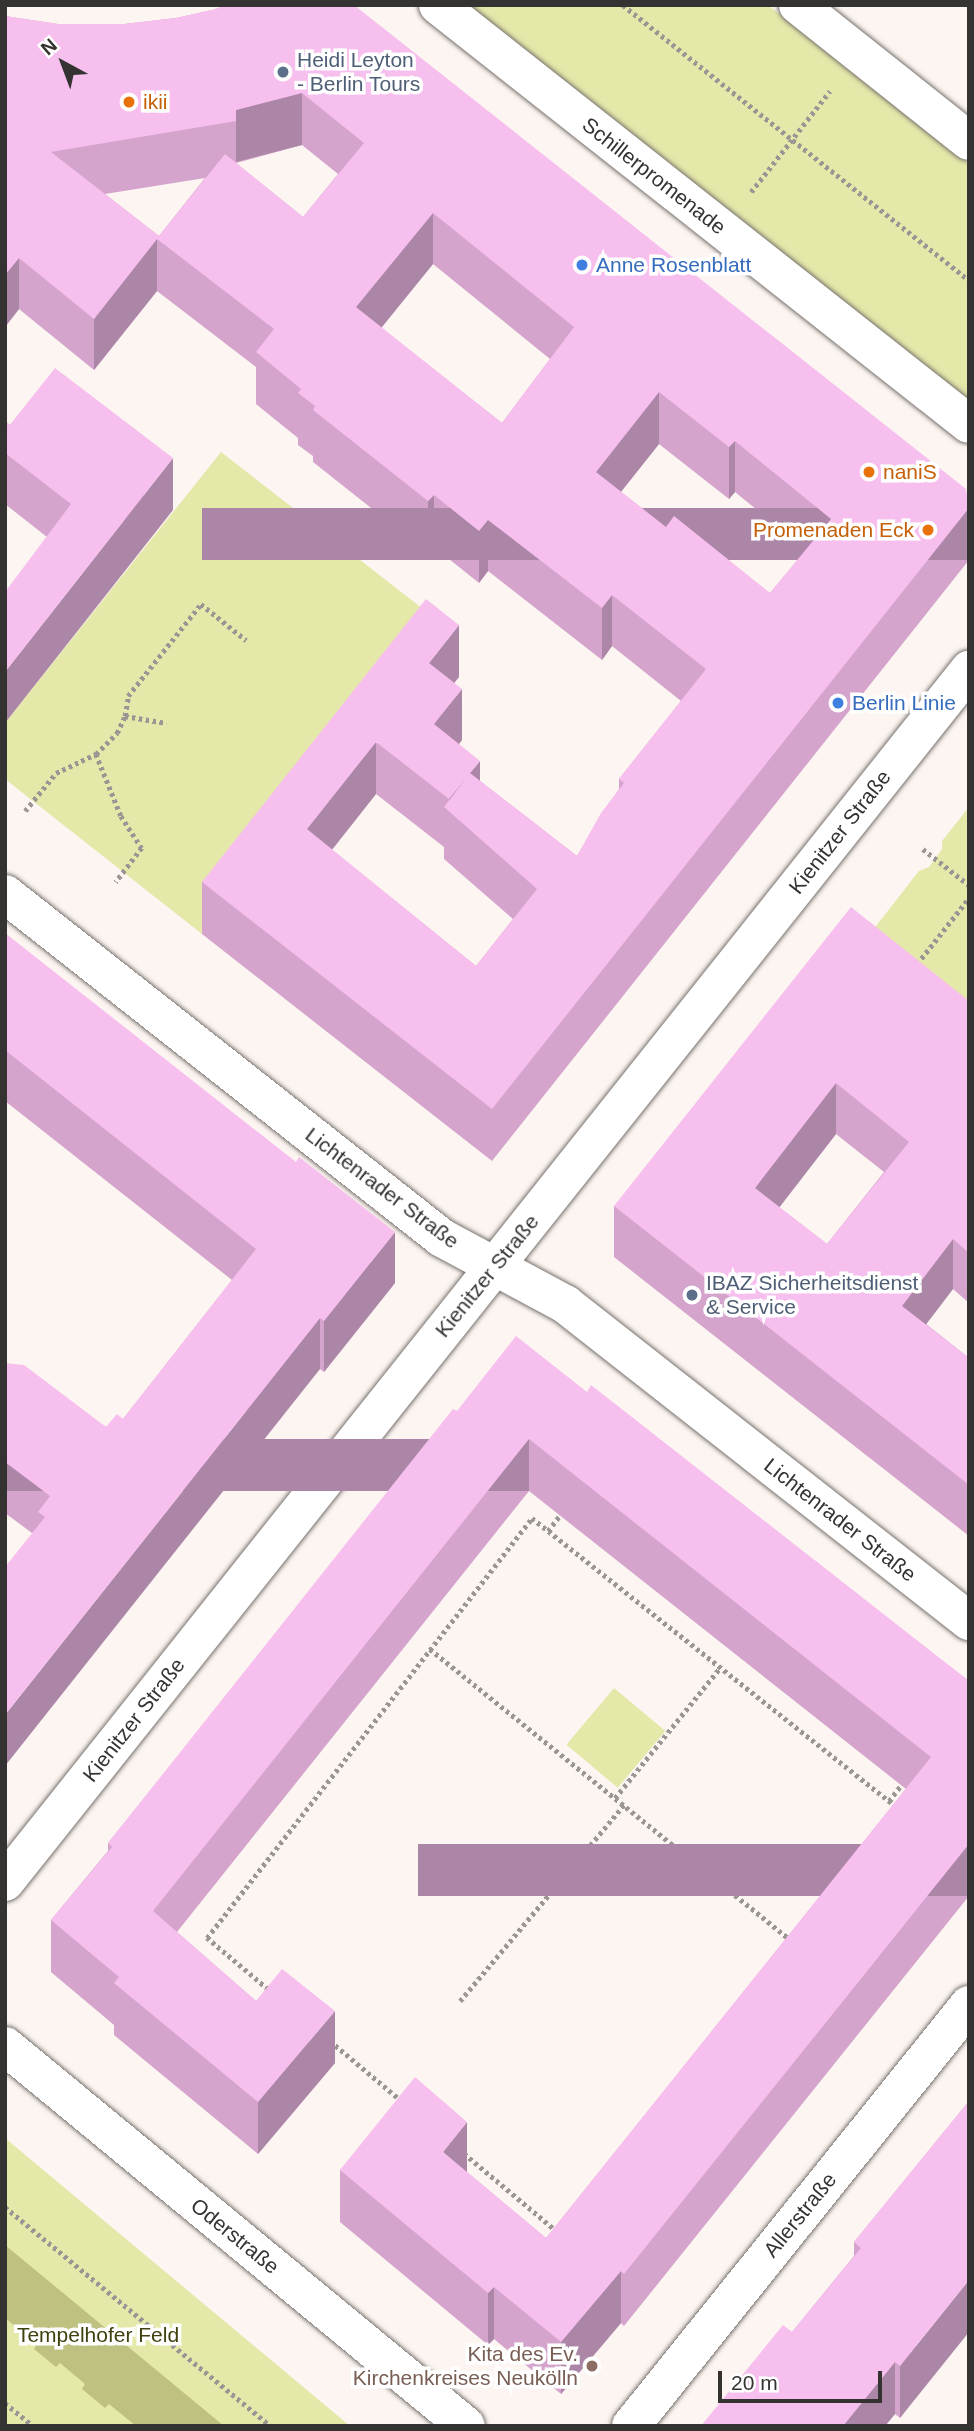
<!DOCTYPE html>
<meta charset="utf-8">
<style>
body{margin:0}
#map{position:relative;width:974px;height:2431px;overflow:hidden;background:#fcf5f1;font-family:Arial,sans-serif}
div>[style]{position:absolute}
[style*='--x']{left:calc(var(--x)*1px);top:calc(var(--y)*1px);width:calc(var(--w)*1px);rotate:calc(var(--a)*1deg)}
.green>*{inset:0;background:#e4e8a9;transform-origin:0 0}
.forest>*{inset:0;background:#bec17f}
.path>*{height:4.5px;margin-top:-2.25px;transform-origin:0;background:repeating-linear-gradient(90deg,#9a9693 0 3.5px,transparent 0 7px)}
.roads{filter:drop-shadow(0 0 2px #78726e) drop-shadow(0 0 2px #78726e)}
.street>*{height:38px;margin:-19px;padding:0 19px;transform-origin:19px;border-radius:19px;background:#fff}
.wall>*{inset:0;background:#d4a4cd}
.shaded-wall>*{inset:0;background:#ac86a7;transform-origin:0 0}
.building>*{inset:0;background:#f6bfee}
.dots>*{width:19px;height:19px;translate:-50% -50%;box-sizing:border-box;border:4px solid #fff;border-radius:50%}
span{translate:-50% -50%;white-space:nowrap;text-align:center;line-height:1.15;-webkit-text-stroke:7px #fff;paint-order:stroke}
.service-label{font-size:21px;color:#4e5e75}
.left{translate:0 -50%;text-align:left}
.food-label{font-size:21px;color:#c56008}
.right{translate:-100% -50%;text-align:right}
.street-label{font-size:21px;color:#353331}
.shop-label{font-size:21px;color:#366cbe}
.park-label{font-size:21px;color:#40410e}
.education-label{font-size:21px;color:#785e54}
.frame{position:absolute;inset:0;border:7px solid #353331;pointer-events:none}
.north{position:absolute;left:28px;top:28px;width:70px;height:70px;-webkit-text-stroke:5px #fff;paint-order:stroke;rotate:319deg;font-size:19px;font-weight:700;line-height:28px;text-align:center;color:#353331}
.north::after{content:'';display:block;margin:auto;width:24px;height:32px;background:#353331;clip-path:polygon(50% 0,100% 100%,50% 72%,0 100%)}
.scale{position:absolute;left:718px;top:2371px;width:164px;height:32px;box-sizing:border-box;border:4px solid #353331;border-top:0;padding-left:9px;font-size:21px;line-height:24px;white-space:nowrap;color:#353331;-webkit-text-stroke:5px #fff;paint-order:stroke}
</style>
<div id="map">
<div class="green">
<i style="clip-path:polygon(468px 5px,768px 5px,969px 164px,969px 401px)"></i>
<i style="clip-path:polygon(221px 452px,445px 626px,202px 934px,5px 779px,5px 723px)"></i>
<i style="clip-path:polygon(969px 807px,969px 1051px,851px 958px,919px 871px,929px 867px,942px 849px,942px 841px)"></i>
<i style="left:614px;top:1688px;width:67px;height:74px;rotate:40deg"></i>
<i style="clip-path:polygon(5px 2138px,350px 2426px,5px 2426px)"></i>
</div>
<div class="forest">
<i style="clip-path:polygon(5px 2245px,224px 2426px,136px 2426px,109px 2404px,105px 2408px,82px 2389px,85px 2384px,60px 2363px,56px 2367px,34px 2349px,37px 2344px,5px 2318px)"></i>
</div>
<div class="path">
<i style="--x:623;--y:5;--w:442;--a:38.5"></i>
<i style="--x:751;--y:192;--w:128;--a:-52"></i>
<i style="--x:125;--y:716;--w:42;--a:9.7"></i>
<i style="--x:96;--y:754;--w:67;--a:68"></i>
<i style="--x:121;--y:816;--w:38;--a:57"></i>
<i style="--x:142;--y:848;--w:43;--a:127.4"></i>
<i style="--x:25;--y:811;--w:49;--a:-50.8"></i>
<i style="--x:56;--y:773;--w:44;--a:-25.4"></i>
<i style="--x:96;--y:754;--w:30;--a:-45"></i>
<i style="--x:117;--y:733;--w:19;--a:-65"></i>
<i style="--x:125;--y:716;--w:20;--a:-81"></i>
<i style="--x:128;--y:696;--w:117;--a:-51.6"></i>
<i style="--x:201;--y:604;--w:58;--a:38.7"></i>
<i style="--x:923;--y:849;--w:58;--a:38"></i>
<i style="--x:917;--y:964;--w:84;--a:-51.8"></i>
<i style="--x:532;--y:1518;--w:476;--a:38.4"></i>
<i style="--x:905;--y:1814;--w:544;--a:128.96"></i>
<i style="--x:563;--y:2237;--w:465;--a:-140"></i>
<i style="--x:207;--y:1938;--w:531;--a:-52.27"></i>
<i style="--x:548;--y:1531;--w:20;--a:-53"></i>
<i style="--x:430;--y:1649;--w:461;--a:38.9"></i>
<i style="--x:615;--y:1798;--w:167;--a:-51.1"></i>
<i style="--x:889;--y:1801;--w:20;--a:-53"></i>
<i style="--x:460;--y:2001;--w:256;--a:-50.1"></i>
<i style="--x:5;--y:2207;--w:345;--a:39.5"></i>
<i style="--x:5;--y:2403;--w:36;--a:39"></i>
</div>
<div class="roads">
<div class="street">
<i style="--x:438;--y:5;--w:676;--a:38.28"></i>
<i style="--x:798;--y:5;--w:218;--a:38.5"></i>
<i style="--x:5;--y:894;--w:556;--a:38.21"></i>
<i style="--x:442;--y:1238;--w:140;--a:28.2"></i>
<i style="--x:565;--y:1304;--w:514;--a:38.12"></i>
<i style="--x:5;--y:1882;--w:1549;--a:-51.5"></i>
<i style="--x:5;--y:2046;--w:597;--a:39.5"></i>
<i style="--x:631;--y:2426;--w:540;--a:-51.24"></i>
</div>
</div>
<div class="wall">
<i style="clip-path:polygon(evenodd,212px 10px,969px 505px,969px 560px,492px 1161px,202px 934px,202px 882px,459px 677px,454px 683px,462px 740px,459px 744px,480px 781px,577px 856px,619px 789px,619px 779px,681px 701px,612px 646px,602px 660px,488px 571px,479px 583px,434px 547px,428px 553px,313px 462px,313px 456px,298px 445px,298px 438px,256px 404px,256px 367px,157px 291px,94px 370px,19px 309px,5px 327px,5px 16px,58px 24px,124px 24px,176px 18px,212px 10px,302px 145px,338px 174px,303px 217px,236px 163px,302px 145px,212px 10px,205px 178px,159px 236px,105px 194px,205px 178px,212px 10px,433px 264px,550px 359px,502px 423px,381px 328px,433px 264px,212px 10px,659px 444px,729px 499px,735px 492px,806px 550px,770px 593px,666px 527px,621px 492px,659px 444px,212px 10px,376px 794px,444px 847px,444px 859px,513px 919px,476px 966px,332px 850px,376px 794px)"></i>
<i style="clip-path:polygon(5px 421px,10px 425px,173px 510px,47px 537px,5px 504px)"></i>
<i style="clip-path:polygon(5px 933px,395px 1283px,324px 1372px,320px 1369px,32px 1533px,5px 1513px,5px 1363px,106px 1427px,123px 1419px,232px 1280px,5px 1101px)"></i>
<i style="clip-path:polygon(evenodd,969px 1001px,969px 1303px,953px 1289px,926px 1324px,969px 1358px,969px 1536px,614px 1257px,614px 1206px,969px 1001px,836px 1134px,884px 1172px,827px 1244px,779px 1207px,836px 1134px)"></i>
<i style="clip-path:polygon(587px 1392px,969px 1681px,969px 1896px,624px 2326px,621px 2323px,561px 2394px,494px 2339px,488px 2345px,340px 2222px,340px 2170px,467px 2172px,546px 2238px,906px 1789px,529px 1491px,177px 1932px,256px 2001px,335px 2063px,258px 2154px,114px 2035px,114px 2025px,51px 1972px,51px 1920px,108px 1851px,108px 1843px,457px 1411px)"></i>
<i style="clip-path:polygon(969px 2101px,900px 2418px,895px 2414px,885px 2426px,701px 2426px,792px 2332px,854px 2256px,854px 2242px)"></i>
</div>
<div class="shaded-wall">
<i style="clip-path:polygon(302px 93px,302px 145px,236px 162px,236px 110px)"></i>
<i style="clip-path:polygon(433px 213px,433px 264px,356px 359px,356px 307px)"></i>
<i style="clip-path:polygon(157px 239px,157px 291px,94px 370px,94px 319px)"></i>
<i style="clip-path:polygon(19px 258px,19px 309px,5px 327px,5px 275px)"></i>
<i style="clip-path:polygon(659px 392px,659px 444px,596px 523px,596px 472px)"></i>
<i style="clip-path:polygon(735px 441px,735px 492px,729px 499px,729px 447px)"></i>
<i style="clip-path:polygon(173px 458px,173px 510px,5px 723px,5px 672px)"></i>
<i style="clip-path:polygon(434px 495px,434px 547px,428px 553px,428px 501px)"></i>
<i style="left:969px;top:508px;width:52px;height:767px;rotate:90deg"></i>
<i style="clip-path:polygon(488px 520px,488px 571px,479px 583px,479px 531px)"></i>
<i style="clip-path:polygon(612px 595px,612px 646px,602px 660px,602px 608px)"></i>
<i style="clip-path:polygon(459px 625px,459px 677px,429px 714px,429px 663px)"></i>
<i style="clip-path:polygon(462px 689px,462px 740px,434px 776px,434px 724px)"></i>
<i style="clip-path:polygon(376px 742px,376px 794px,307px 881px,307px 829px)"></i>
<i style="clip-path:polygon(480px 761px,480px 813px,449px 799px)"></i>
<i style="clip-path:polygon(836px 1083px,836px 1134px,755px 1239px,755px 1188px)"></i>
<i style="clip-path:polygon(395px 1232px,395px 1283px,324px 1372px,324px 1321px)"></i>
<i style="clip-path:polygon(953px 1239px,953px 1289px,902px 1356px,902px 1306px)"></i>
<i style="clip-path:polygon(320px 1318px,320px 1369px,5px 1766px,5px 1715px)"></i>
<i style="left:529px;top:1439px;width:52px;height:603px;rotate:90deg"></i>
<i style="left:969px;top:1844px;width:52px;height:551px;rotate:90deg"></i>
<i style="clip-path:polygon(335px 2011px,335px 2063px,258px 2154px,258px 2102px)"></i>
<i style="clip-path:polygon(467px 2122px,467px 2174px,443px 2152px)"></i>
<i style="clip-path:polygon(621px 2271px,621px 2323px,561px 2394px,561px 2342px)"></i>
<i style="clip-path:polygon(969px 2280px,969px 2332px,900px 2418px,900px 2366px)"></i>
<i style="clip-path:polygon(494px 2287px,494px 2339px,488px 2345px,488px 2293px)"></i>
<i style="clip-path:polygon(895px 2362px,895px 2414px,885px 2426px,843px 2426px)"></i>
</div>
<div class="building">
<i style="clip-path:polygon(evenodd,226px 5px,354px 5px,966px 489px,969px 508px,492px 1109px,202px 882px,426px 599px,459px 625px,429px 663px,462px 689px,434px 724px,480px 761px,449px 799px,376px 742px,307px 829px,476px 966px,537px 889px,444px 807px,470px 773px,577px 856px,601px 813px,624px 783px,619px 779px,706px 669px,612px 595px,602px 608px,488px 520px,479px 531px,434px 495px,428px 501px,313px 410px,315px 406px,298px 393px,301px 389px,256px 352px,274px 329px,157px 239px,94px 319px,19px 258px,5px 275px,5px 16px,58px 24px,124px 24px,176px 18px,212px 10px,226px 5px,302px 93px,364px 143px,303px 217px,225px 154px,159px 236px,51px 152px,236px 121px,236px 110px,302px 93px,226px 5px,433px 213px,574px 327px,502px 423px,356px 307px,433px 213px,226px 5px,659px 392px,729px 447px,735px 441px,831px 519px,770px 593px,674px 516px,666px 527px,596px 472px,659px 392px)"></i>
<i style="clip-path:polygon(55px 368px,173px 458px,5px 672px,5px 592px,71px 504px,5px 453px,5px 431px)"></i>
<i style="clip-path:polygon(5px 421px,10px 425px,5px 431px)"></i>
<i style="clip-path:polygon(evenodd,851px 907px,969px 1001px,969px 1253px,953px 1239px,902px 1306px,969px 1358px,969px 1485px,614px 1206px,851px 907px,836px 1083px,909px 1142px,827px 1244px,755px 1188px,836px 1083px)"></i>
<i style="clip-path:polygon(5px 933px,296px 1162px,299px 1157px,395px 1232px,324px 1321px,320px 1318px,5px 1715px,5px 1567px,45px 1517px,38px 1512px,50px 1496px,5px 1462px,5px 1363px,24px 1365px,106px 1427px,117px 1414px,123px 1419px,256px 1249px,5px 1050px)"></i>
<i style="clip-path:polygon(516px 1336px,587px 1392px,591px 1385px,969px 1681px,969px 1844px,624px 2274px,621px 2271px,561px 2342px,494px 2287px,488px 2293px,340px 2170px,415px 2077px,467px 2122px,443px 2152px,546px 2238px,931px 1757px,529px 1439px,153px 1911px,256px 2001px,282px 1969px,335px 2011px,258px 2102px,114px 1983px,119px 1977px,51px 1920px,112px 1847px,108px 1843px,453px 1409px,457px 1411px)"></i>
<i style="clip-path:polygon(969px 2101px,969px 2280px,900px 2366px,895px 2362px,843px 2426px,701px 2426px,783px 2325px,792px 2332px,861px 2248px,854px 2242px)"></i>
</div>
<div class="dots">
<i style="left:283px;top:72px;background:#5c6f8a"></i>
<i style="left:129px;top:102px;background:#e8710a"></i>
<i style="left:582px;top:265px;background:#3f7fe0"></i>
<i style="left:869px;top:472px;background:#e8710a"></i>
<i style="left:928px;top:530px;background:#e8710a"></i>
<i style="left:838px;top:703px;background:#3f7fe0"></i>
<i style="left:692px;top:1295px;background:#5c6f8a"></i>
<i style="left:592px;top:2366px;background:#8d6e63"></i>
</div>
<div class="service-label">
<span class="left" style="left:297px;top:72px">Heidi Leyton<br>- Berlin Tours</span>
<span class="left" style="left:706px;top:1295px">IBAZ Sicherheitsdienst<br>&amp; Service</span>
</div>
<div class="food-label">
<span class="left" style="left:143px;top:102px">ikii</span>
<span class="left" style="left:883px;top:472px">naniS</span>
<span class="right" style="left:914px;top:530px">Promenaden Eck</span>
</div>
<div class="street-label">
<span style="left:654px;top:176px;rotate:38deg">Schillerpromenade</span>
<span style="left:840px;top:832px;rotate:-52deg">Kienitzer Straße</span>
<span style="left:382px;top:1188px;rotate:37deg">Lichtenrader Straße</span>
<span style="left:487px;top:1276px;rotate:-51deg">Kienitzer Straße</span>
<span style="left:840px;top:1520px;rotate:38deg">Lichtenrader Straße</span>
<span style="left:134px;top:1720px;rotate:-52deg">Kienitzer Straße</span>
<span style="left:800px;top:2215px;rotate:-51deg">Allerstraße</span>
<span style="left:235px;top:2236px;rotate:39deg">Oderstraße</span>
</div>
<div class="shop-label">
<span class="left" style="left:596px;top:265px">Anne Rosenblatt</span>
<span class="left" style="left:852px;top:703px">Berlin Linie</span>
</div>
<div class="park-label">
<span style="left:98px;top:2335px">Tempelhofer Feld</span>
</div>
<div class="education-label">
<span class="right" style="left:578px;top:2366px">Kita des Ev.<br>Kirchenkreises Neukölln</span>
</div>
<div class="frame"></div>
<div class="north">N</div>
<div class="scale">20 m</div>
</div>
